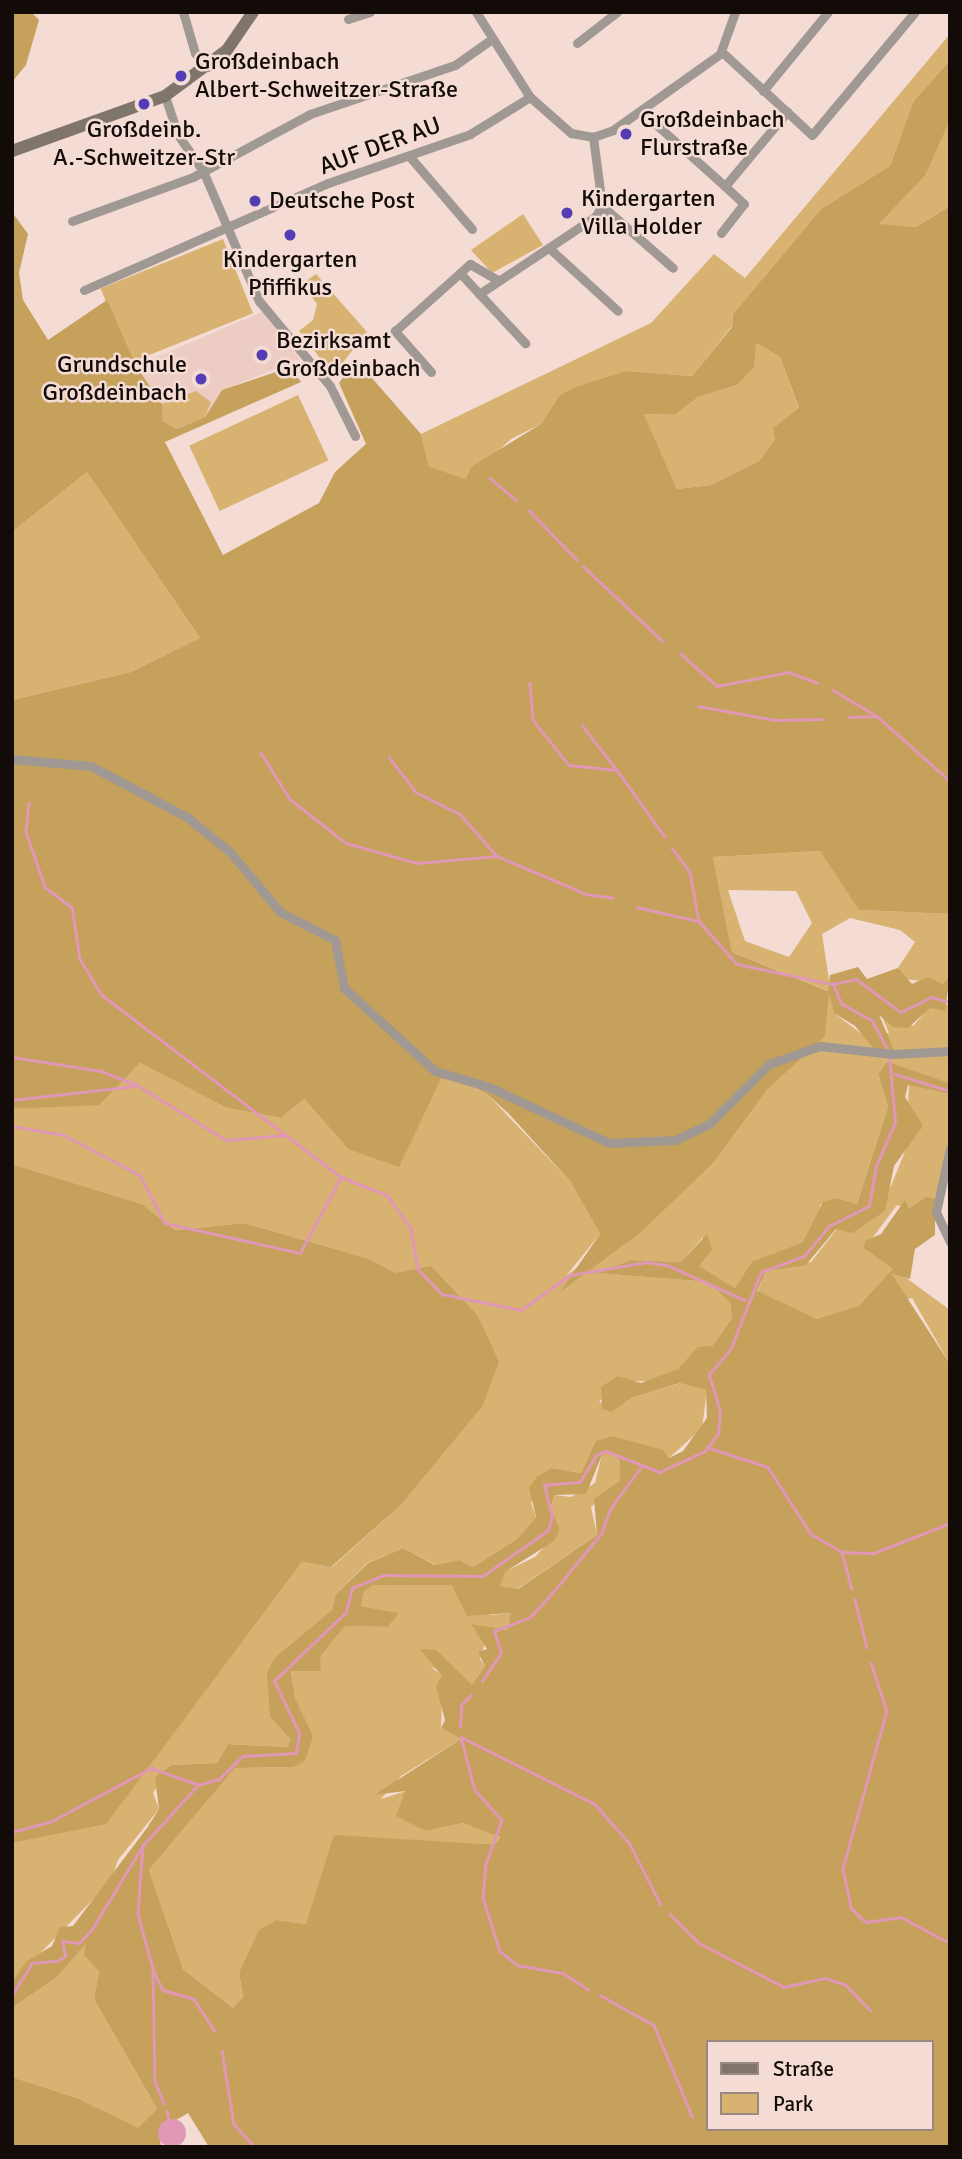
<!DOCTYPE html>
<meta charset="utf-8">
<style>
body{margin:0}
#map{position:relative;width:962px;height:2159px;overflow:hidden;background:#f4dbd4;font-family:Signika,sans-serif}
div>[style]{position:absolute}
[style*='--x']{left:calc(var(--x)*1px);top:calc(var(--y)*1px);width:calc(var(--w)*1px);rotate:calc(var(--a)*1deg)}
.built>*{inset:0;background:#edcdc3}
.green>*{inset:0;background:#d7b270;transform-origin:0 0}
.forest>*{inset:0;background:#c6a15c}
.water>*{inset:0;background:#e197b6}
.round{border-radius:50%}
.stream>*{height:2.5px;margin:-1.25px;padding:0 1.25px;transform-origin:1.25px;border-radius:1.25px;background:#e197b6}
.street>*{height:9px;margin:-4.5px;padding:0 4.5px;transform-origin:4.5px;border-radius:4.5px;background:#a09892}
.secondary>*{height:12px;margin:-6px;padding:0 6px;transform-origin:6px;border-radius:6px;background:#80756c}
.dots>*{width:19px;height:19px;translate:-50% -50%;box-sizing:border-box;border:4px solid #f4dbd4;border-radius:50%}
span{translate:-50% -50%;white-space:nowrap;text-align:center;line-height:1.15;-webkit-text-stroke:5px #f4dbd4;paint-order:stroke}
.poi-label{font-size:24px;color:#120b08}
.left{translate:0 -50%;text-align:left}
.right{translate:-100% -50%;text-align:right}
.street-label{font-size:24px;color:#120b08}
.frame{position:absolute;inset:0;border:14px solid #120b08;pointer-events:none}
.legend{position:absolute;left:706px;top:2040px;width:228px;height:91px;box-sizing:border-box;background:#f4dbd4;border:2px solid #9a8882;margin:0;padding:9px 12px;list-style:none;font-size:21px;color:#120b08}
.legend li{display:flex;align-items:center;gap:14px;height:35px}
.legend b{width:35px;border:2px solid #9a8882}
</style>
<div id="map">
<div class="built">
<i style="clip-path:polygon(262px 312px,300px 359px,222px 390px,205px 417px,177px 429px,136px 366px)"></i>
</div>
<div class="green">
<i style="clip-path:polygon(950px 34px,950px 60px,913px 102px,890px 166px,821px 209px,733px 314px,732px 326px,692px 376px,626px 371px,559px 396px,541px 424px,511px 439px,466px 479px,429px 468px,421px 434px,651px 323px,714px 254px,745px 278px)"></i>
<i style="clip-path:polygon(950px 121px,950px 206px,916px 227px,878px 225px,925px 176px)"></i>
<i style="clip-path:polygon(523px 214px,543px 245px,492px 273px,471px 250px)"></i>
<i style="left:223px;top:239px;width:80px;height:132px;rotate:68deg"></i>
<i style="clip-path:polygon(316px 274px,367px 332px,333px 375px,299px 331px,313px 320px,317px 304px,302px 284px)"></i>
<i style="clip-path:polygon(756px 343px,780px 357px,799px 409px,773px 428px,776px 440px,759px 461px,711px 485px,677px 489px,644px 414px,675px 415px,698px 397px,737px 385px)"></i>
<i style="clip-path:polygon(196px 391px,211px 402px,205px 417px,177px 429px,163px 421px,162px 404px)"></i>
<i style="left:298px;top:395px;width:72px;height:120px;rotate:65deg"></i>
<i style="clip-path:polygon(87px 472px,200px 638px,131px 672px,12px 700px,12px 532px)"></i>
<i style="clip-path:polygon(evenodd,820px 851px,860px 910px,950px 914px,950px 975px,943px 984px,906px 979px,898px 968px,915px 942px,900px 930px,850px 918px,822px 934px,834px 1013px,863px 1035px,889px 1033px,881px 1014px,913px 1026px,929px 1008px,950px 1004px,950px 1083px,887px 1063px,878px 1074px,888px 1107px,857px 1204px,837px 1198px,820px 1205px,820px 1217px,803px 1242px,765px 1257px,735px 1288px,698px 1266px,711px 1250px,703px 1237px,681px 1262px,631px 1260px,598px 1273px,710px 1282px,730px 1303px,732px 1318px,712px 1346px,678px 1369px,652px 1381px,629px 1381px,599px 1401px,612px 1411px,631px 1398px,681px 1383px,707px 1390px,702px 1428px,669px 1458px,613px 1436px,597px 1441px,581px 1473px,552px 1468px,531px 1503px,536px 1517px,517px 1539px,473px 1567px,459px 1560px,436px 1565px,403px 1548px,367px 1563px,335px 1595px,332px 1610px,275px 1657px,270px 1717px,290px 1739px,288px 1747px,228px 1744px,217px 1763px,172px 1765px,153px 1793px,159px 1809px,118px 1860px,111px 1881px,12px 1982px,12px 1843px,106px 1823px,302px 1562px,332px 1567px,401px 1505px,482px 1407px,396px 1273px,367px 1258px,244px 1223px,175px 1230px,142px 1204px,12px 1164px,12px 1109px,99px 1104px,140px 1063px,227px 1108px,281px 1118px,304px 1099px,348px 1149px,443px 1072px,487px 1094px,570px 1181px,600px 1234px,566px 1276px,715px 1161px,767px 1090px,811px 1048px,829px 991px,732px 952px,713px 857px,820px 851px,728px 890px,796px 891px,812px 923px,789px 957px,745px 941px,728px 890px)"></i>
<i style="clip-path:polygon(909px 1085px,950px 1094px,950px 1140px,935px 1199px,908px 1209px,897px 1205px,865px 1248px,950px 1310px,950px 1364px,912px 1298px,817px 1319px,757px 1292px,766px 1271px,811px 1262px,837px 1229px,891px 1186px,906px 1149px)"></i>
<i style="clip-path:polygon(610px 1452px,620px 1461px,620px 1481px,591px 1507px,597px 1535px,517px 1589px,500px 1586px,504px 1572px,535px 1557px,560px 1529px,551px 1508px,554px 1495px,571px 1497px,595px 1483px,602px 1454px)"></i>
<i style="clip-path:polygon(373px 1585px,452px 1585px,490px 1615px,512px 1613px,509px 1630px,490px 1628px,480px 1659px,485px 1666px,472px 1685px,430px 1666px,443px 1676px,441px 1728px,461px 1739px,401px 1776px,381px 1799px,406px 1791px,397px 1815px,426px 1831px,463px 1823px,500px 1836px,495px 1844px,466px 1843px,315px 1900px,306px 1924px,277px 1920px,239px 1973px,243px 1997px,233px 2008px,183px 1969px,149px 1870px,235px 1768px,293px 1767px,312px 1736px,295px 1698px,291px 1670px,320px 1657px,345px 1626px,388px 1627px,398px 1613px,361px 1606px,364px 1590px)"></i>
<i style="clip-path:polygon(86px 1941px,99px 1971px,94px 1999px,157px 2109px,138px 2129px,77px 2098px,12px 2077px,12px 2008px,57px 1977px)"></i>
</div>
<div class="forest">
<i style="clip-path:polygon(12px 12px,31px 12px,39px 20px,26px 65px,12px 82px)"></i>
<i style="clip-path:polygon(evenodd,950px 60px,950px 121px,925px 176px,879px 224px,916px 227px,950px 206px,950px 914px,859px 910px,820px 851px,713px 857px,732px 952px,828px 991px,830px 975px,858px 967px,867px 979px,898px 968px,912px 984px,927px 977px,943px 984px,950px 975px,945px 1011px,930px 1008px,908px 1028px,893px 1027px,879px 1015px,896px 1055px,879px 1055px,855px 1026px,834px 1013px,829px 992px,825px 1036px,767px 1090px,715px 1161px,641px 1232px,560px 1292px,600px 1234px,570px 1181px,509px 1114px,487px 1094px,444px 1072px,399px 1167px,348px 1149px,304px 1099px,281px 1118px,227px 1108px,140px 1063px,99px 1105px,12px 1109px,12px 700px,131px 672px,200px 638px,87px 472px,12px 532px,12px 212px,28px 234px,19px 273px,23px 300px,48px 340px,107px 300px,136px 366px,162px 404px,163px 421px,177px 429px,205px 417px,222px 390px,291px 367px,301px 382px,165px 442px,223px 555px,319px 503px,335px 472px,366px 444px,339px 383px,356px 360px,421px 434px,429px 467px,466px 479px,471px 467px,541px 424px,559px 396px,576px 387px,626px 371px,692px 376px,732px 327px,733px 314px,821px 209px,890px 166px,913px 102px,950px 60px,756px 343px,780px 357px,799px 408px,773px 428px,775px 440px,759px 461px,711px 485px,677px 489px,644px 414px,675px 415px,698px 397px,737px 385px,754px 367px,756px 343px)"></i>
<i style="clip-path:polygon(evenodd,887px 1062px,950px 1083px,950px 1094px,908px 1085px,905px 1097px,923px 1126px,894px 1166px,885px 1211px,852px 1233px,836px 1229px,806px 1265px,766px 1271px,757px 1291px,817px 1319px,859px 1306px,893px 1269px,864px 1248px,865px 1241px,881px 1234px,905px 1200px,909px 1209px,926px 1197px,935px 1199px,935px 1235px,915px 1249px,910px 1279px,891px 1273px,950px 1364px,950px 2147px,209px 2147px,188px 2113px,159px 2130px,161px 2147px,12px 2147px,12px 2077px,77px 2098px,138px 2128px,157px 2109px,94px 1999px,99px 1971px,84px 1955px,86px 1943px,57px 1977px,12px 2008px,12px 1982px,27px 1961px,52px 1946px,60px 1927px,73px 1926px,147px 1828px,159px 1809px,155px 1777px,172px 1765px,217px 1763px,228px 1744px,288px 1747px,290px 1739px,270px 1717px,267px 1673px,275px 1657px,332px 1610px,335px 1595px,368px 1563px,403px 1548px,435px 1565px,459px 1560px,473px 1567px,517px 1539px,536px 1517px,529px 1487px,537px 1477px,552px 1468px,581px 1473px,596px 1441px,612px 1436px,663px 1450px,669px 1458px,683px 1451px,707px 1418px,706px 1390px,680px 1383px,631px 1398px,612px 1412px,602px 1409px,601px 1387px,618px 1376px,641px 1383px,678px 1369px,698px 1347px,712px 1346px,732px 1318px,730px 1303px,709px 1282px,597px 1273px,631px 1260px,681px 1262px,707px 1234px,712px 1250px,699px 1266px,735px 1288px,752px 1262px,803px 1242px,823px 1202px,837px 1198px,857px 1204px,888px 1107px,878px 1074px,887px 1062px,610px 1452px,620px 1461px,620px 1481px,594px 1499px,597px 1535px,518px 1589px,500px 1586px,505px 1572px,554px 1541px,560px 1529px,551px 1508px,554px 1495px,586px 1494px,602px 1455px,610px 1452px,887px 1062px,373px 1585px,452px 1585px,467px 1616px,511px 1613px,508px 1630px,471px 1624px,487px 1649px,478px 1652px,485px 1666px,472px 1685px,436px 1650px,420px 1649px,442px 1676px,436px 1686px,445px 1720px,441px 1728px,461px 1739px,374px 1795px,405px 1791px,396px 1816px,426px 1831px,463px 1823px,500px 1837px,495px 1844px,466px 1843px,334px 1835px,306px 1924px,277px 1920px,259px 1930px,239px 1973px,243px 1997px,233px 2008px,183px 1969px,149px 1870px,235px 1768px,293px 1767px,305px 1761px,313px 1736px,295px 1698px,291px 1671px,321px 1671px,320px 1657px,345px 1626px,388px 1627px,399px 1613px,361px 1606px,364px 1591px,373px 1585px,887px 1062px,708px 2042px,932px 2042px,932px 2129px,708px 2129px,708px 2042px)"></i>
<i style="clip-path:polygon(12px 1164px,142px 1204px,175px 1230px,244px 1223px,367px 1258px,396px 1273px,431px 1266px,478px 1316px,499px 1362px,482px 1407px,401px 1505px,331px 1567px,302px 1562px,106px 1824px,12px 1843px)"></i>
</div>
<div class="water">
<i class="round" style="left:158px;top:2119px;width:28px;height:28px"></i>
</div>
<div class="stream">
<i style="--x:490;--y:478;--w:34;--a:40"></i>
<i style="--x:529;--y:510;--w:69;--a:46.2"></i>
<i style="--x:583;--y:566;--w:110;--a:43.2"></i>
<i style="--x:680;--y:653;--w:50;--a:41.7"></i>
<i style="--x:717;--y:686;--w:73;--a:-11"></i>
<i style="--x:789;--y:672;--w:30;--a:21"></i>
<i style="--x:530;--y:683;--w:37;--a:85"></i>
<i style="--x:533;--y:720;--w:58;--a:51.3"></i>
<i style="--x:569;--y:765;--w:48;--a:5.9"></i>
<i style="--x:617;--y:770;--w:82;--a:54.4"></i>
<i style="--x:833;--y:690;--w:51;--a:30.6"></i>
<i style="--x:877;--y:716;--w:98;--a:41.7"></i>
<i style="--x:698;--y:706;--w:78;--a:10.3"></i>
<i style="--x:775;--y:720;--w:48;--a:-1.2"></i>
<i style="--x:848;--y:717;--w:29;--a:-2"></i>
<i style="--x:582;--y:725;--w:57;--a:52.1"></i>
<i style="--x:261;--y:753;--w:54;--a:57.8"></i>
<i style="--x:290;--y:799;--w:71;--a:38.2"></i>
<i style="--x:346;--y:843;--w:74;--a:15.7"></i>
<i style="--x:417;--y:863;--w:80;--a:-5"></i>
<i style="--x:497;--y:856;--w:97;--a:23.1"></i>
<i style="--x:586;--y:894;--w:27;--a:8"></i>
<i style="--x:389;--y:757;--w:44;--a:52.4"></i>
<i style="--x:416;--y:792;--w:49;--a:26.6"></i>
<i style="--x:460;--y:814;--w:56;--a:48.6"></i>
<i style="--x:29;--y:803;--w:29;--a:96"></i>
<i style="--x:26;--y:832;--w:58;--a:70.9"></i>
<i style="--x:45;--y:887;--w:34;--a:37"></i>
<i style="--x:72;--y:907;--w:53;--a:81.3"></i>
<i style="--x:80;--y:959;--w:42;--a:58.6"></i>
<i style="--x:102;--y:995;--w:300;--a:37.3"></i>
<i style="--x:341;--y:1177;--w:49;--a:21.4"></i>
<i style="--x:387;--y:1195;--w:41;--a:54"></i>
<i style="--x:411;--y:1228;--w:42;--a:80.3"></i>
<i style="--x:418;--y:1269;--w:35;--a:46"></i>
<i style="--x:442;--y:1294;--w:81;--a:11.4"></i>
<i style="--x:521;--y:1310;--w:60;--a:-35.5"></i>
<i style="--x:570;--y:1275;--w:78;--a:-9.6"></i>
<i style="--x:647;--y:1262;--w:20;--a:9"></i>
<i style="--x:667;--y:1265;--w:85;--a:24.2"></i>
<i style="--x:672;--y:848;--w:30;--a:53"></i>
<i style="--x:690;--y:872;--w:50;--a:79.6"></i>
<i style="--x:699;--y:921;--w:57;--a:48.5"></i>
<i style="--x:737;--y:964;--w:97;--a:11.9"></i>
<i style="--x:637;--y:907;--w:63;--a:12.9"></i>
<i style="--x:887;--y:1049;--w:32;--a:-118"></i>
<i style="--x:872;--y:1021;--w:35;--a:-151"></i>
<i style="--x:841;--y:1004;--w:22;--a:-112"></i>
<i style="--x:833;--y:984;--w:24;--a:-12"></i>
<i style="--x:856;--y:979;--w:56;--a:36.3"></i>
<i style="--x:901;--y:1012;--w:34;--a:-26"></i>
<i style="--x:932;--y:997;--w:19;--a:16"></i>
<i style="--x:12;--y:1057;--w:90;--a:8.9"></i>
<i style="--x:101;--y:1071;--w:39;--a:21"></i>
<i style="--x:137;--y:1085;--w:105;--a:31.7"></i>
<i style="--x:226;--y:1140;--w:60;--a:-4.8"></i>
<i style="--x:895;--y:1074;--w:58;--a:17.2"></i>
<i style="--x:12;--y:1100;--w:123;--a:-6.5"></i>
<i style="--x:12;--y:1126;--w:53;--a:9.8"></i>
<i style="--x:64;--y:1135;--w:86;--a:27.8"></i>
<i style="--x:140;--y:1175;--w:54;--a:62.5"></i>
<i style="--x:165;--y:1223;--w:138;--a:12.5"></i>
<i style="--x:300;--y:1253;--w:86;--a:-61.7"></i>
<i style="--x:707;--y:1447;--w:64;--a:18.2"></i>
<i style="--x:768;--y:1467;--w:80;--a:57.3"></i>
<i style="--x:811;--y:1534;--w:36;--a:30"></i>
<i style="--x:842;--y:1552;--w:32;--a:2"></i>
<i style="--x:874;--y:1553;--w:82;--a:-21.5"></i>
<i style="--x:842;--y:1552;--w:38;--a:75"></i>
<i style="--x:855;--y:1599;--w:50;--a:76.2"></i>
<i style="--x:871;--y:1663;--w:51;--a:71.6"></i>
<i style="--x:887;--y:1711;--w:164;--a:105.6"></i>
<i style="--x:843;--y:1869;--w:40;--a:78"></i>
<i style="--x:851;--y:1908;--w:21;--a:43"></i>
<i style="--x:866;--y:1922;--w:35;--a:-8"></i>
<i style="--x:901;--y:1917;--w:51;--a:28.1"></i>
<i style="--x:482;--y:1681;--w:34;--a:-56"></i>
<i style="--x:501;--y:1653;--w:23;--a:-108"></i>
<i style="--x:494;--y:1631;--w:39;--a:-21"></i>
<i style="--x:530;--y:1617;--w:26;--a:-47"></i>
<i style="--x:548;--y:1598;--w:83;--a:-50.4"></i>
<i style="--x:601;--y:1534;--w:27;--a:-70"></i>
<i style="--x:610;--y:1509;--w:52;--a:-53.6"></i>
<i style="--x:460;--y:1727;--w:22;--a:-87"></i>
<i style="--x:461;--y:1705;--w:14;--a:-45"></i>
<i style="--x:461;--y:1737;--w:55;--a:75.2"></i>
<i style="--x:475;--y:1790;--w:40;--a:48"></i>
<i style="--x:502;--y:1820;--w:47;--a:110"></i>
<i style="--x:486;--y:1864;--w:34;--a:95"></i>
<i style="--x:483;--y:1898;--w:56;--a:72.2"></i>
<i style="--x:500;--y:1951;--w:22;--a:39"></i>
<i style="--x:517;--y:1965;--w:47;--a:9.9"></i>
<i style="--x:563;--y:1973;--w:30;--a:33"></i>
<i style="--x:461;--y:1737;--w:150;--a:26.6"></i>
<i style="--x:595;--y:1804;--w:53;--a:48.8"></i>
<i style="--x:630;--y:1844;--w:68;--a:63.1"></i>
<i style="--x:12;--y:1832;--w:39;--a:-15"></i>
<i style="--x:50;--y:1822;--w:115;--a:-28.1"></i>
<i style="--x:151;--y:1768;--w:49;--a:19.2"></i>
<i style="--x:143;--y:1845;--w:69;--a:94.1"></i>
<i style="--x:138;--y:1914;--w:57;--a:74.7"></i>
<i style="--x:153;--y:1969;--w:23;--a:65"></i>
<i style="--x:163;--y:1990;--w:32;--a:16"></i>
<i style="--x:194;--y:1999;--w:37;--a:57"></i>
<i style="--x:670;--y:1914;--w:41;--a:45"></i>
<i style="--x:699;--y:1943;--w:96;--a:27.4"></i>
<i style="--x:784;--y:1987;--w:42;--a:-12.4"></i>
<i style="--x:825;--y:1978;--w:22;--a:18"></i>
<i style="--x:846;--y:1985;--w:35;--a:46"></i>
<i style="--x:153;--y:1971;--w:110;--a:89"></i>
<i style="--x:155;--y:2081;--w:24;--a:68"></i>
<i style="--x:12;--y:1995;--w:38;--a:-58"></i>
<i style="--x:32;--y:1963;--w:25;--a:-5"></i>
<i style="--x:57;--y:1961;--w:9;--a:-32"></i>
<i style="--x:65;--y:1956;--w:15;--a:-101"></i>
<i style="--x:62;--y:1941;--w:17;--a:7"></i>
<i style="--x:79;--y:1943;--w:19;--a:-47"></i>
<i style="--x:92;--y:1929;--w:98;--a:-58.7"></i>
<i style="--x:143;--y:1845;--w:81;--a:-47.5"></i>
<i style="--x:198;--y:1785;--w:22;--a:-16"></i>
<i style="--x:219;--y:1779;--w:33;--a:-44"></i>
<i style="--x:243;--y:1756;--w:53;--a:-3.2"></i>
<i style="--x:296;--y:1753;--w:20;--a:-81"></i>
<i style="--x:299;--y:1733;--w:58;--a:-115.7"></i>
<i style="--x:274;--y:1681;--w:100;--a:-43.8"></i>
<i style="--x:346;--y:1612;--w:25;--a:-76"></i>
<i style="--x:352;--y:1588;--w:35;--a:-22"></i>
<i style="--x:384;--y:1575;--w:99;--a:0.6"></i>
<i style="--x:483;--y:1576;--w:80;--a:-35.3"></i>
<i style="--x:548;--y:1530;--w:14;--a:-73"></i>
<i style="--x:552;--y:1517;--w:33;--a:-104"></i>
<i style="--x:544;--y:1485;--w:36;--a:-5"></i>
<i style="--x:580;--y:1482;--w:31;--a:-59"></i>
<i style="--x:596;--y:1455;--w:11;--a:-22"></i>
<i style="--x:606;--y:1451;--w:58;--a:21.3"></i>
<i style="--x:660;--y:1472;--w:50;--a:-25"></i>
<i style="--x:705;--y:1451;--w:21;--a:-53"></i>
<i style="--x:718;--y:1434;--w:23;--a:-85"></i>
<i style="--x:720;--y:1411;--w:39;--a:-107"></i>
<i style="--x:709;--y:1374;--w:32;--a:-49"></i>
<i style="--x:730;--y:1350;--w:84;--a:-68.3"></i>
<i style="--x:761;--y:1272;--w:46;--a:-20.4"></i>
<i style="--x:804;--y:1256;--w:39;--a:-50"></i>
<i style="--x:829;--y:1226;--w:45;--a:-26.6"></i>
<i style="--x:869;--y:1206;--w:41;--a:-80.1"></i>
<i style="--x:876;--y:1166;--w:48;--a:-66.6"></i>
<i style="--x:895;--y:1122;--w:67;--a:-95.1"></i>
<i style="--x:600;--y:1995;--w:62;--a:29.1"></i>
<i style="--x:654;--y:2025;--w:99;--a:67.3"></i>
<i style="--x:222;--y:2051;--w:74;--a:80.7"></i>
<i style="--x:234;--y:2124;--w:31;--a:48"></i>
<i style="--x:167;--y:2111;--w:8;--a:76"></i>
</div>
<div class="street">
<i style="--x:183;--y:12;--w:43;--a:73.7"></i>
<i style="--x:195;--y:53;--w:19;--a:47"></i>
<i style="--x:476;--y:12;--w:101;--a:57.6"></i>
<i style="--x:530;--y:97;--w:55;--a:41.3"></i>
<i style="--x:571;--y:133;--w:22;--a:10"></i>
<i style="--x:593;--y:137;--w:21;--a:-19"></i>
<i style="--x:613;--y:130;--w:131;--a:-35.4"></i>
<i style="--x:720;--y:54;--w:45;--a:-70.3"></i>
<i style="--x:348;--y:19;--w:23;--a:-18"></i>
<i style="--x:577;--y:43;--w:51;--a:-37.8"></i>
<i style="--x:722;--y:52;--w:122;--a:42.7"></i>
<i style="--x:812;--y:135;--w:160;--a:-50.1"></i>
<i style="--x:763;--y:91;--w:102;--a:-50.6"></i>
<i style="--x:165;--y:96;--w:41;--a:71.6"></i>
<i style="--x:178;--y:135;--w:44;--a:55.2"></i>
<i style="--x:203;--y:171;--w:142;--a:66.7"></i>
<i style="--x:259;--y:301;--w:111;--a:50.1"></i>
<i style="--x:330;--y:386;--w:56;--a:63.4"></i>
<i style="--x:641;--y:111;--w:113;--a:41.8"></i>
<i style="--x:410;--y:157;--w:95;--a:49.3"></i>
<i style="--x:602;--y:206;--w:94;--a:41.1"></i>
<i style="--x:72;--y:221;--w:129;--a:-20"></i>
<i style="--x:193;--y:177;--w:133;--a:-28.3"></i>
<i style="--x:310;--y:114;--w:153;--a:-18.7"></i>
<i style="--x:455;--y:65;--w:42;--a:-35.2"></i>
<i style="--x:721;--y:233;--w:37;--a:-52"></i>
<i style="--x:744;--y:204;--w:26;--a:-137"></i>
<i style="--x:725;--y:186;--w:97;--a:-50"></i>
<i style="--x:549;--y:248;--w:93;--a:42.4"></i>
<i style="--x:460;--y:273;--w:96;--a:47.1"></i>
<i style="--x:84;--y:290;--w:266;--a:-23.7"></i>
<i style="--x:328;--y:183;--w:150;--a:-19"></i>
<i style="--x:470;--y:134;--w:70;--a:-31.7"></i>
<i style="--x:479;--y:294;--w:139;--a:-33.6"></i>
<i style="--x:595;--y:217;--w:13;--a:-58"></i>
<i style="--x:602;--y:206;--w:70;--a:-97.4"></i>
<i style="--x:431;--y:372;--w:55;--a:-131.3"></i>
<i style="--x:395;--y:331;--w:101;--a:-41.8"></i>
<i style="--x:470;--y:264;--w:32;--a:30"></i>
<i style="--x:12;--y:759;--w:79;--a:5.1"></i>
<i style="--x:91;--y:766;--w:109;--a:28"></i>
<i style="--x:187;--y:817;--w:57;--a:39.3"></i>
<i style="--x:231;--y:853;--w:77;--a:50.3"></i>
<i style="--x:280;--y:912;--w:62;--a:27"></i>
<i style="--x:335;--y:940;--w:49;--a:79.4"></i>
<i style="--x:344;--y:988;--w:123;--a:42.4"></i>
<i style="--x:435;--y:1071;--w:56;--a:16.5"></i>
<i style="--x:489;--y:1087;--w:132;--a:25"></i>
<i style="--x:609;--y:1143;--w:66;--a:-2.6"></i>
<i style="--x:675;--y:1140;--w:38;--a:-25"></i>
<i style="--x:709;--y:1124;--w:85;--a:-45"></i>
<i style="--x:769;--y:1064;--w:54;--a:-19.4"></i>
<i style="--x:820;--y:1046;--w:73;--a:6.3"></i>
<i style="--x:893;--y:1054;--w:57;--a:-3"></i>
<i style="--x:950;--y:1148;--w:66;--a:102.3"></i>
<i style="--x:936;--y:1212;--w:33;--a:65"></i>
</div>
<div class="secondary">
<i style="--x:12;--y:151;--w:163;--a:-19.8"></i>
<i style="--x:165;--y:96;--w:77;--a:-36.6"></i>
<i style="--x:227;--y:50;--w:46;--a:-55.6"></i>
</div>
<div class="dots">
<i style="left:181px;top:76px;background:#533cb4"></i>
<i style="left:144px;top:104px;background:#533cb4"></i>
<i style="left:626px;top:134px;background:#533cb4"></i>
<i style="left:255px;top:201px;background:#533cb4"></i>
<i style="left:567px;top:213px;background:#533cb4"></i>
<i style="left:290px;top:235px;background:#533cb4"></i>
<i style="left:262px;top:355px;background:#533cb4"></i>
<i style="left:201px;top:379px;background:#533cb4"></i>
</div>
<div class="poi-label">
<span class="left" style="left:195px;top:76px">Großdeinbach<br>Albert-Schweitzer-Straße</span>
<span class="left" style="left:640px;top:134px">Großdeinbach<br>Flurstraße</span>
<span style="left:144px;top:144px">Großdeinb.<br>A.-Schweitzer-Str</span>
<span class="left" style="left:581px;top:213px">Kindergarten<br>Villa Holder</span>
<span class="left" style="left:269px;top:201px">Deutsche Post</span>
<span style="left:290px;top:274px">Kindergarten<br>Pfiffikus</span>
<span class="left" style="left:276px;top:355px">Bezirksamt<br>Großdeinbach</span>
<span class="right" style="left:187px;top:379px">Grundschule<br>Großdeinbach</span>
</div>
<div class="street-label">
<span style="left:380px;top:146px;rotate:-20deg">AUF DER AU</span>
</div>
<div class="frame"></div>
<ul class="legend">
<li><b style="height:9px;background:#80756c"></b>Straße</li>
<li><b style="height:19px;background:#d7b270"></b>Park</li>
</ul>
</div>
